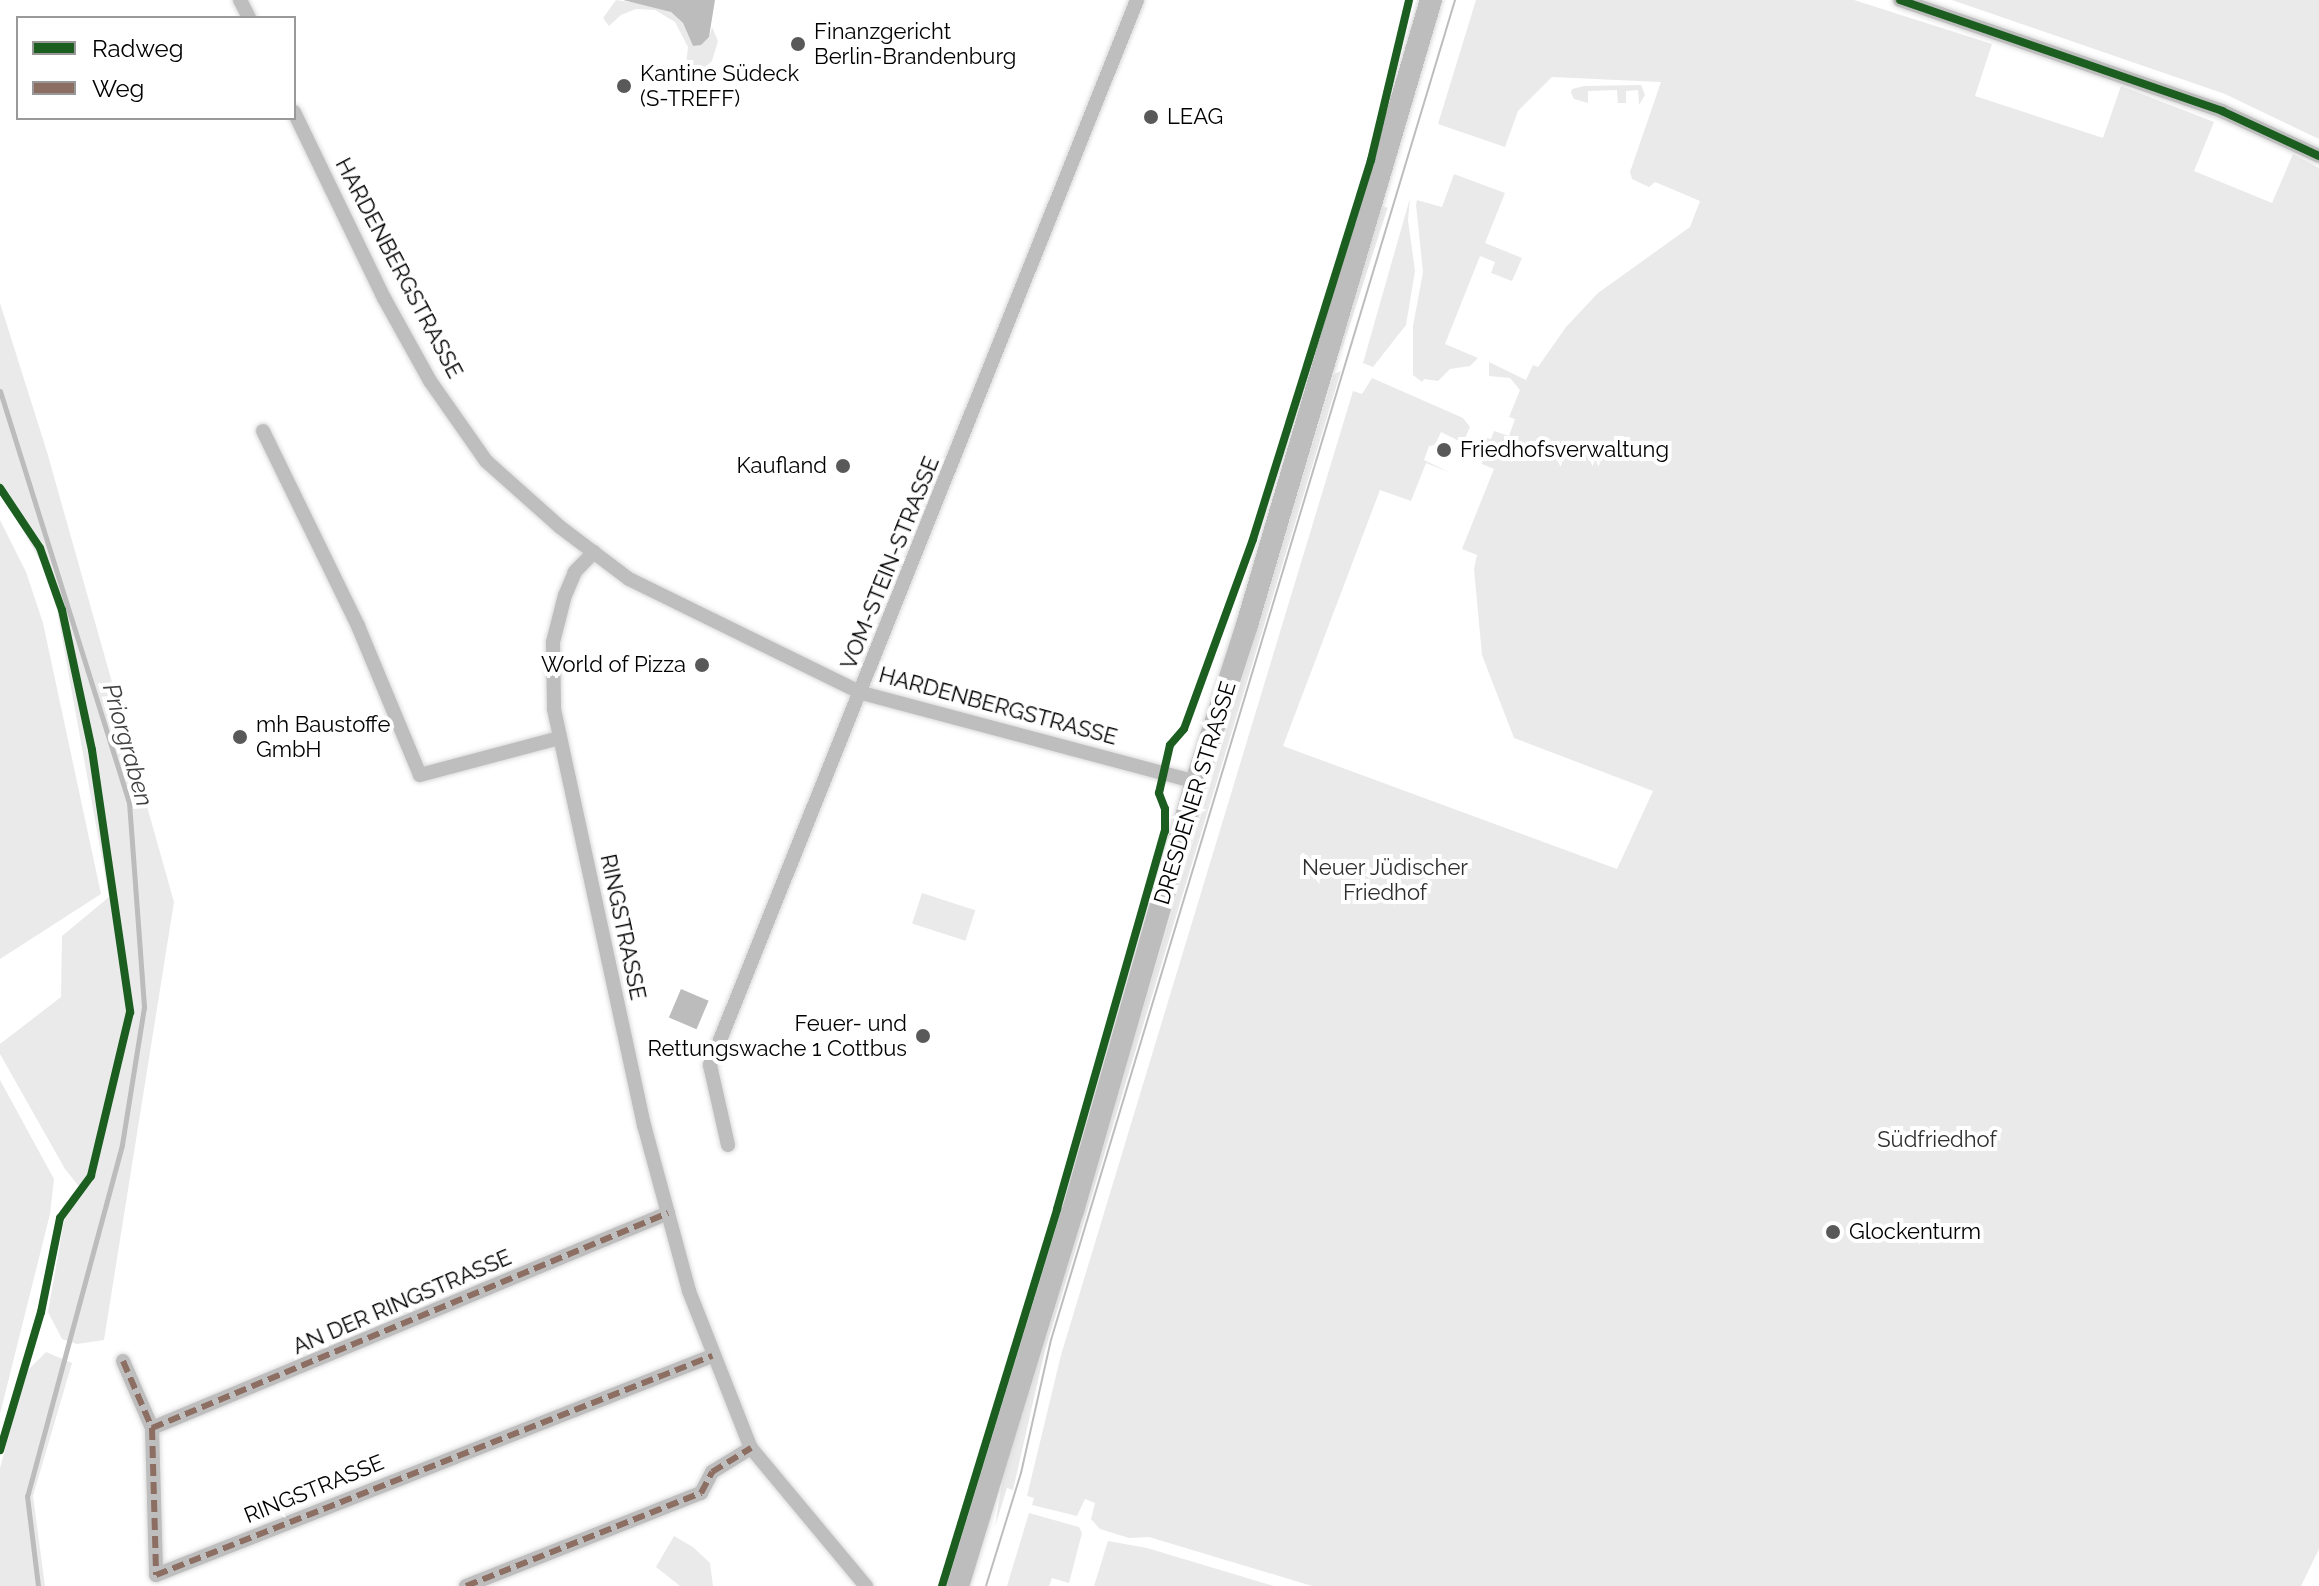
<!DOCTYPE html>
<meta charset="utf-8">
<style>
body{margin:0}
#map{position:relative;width:2319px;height:1586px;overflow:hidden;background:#fff;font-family:Raleway,sans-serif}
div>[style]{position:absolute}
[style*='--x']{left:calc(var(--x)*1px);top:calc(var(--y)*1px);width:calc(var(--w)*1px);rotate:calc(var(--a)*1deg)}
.green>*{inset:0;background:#eaeaea;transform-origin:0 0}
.water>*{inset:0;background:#bcbcbc;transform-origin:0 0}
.stream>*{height:5px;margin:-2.5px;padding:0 2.5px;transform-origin:2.5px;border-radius:2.5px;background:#bcbcbc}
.roads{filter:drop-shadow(0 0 2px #dbdbdb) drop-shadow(0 0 2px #dbdbdb)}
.minor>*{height:14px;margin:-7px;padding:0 7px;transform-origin:7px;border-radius:7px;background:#bebebe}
.primary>*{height:22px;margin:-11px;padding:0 11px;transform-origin:11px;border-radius:11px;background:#bdbdbd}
.tram>*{height:2px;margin:-1px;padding:0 1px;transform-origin:1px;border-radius:1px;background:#bdbdbd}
.quiet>*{height:6px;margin-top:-3px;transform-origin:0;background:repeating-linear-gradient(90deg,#8d6e63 0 12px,transparent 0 18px)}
.cycleway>*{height:8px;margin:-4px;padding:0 4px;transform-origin:4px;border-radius:4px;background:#1b5e20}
.dots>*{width:22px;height:22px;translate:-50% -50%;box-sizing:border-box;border:4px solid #fff;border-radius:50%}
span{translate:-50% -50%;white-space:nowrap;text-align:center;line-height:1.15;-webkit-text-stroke:8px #fff;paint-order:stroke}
.poi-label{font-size:22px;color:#000}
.left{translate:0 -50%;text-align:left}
.right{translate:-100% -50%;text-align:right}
.street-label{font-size:22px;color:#000}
.park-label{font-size:22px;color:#2f2f2f}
.water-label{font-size:24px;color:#404040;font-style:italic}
.legend{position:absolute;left:16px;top:16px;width:280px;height:104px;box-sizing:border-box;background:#fff;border:2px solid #999;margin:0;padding:10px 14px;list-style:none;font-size:24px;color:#000}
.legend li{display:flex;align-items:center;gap:16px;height:40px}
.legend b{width:40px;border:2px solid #999}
</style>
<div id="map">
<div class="green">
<i style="clip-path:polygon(616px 0,657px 6px,671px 12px,683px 23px,693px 46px,709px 37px,712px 27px,718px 41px,712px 61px,697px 74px,685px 75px,688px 47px,675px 22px,655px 10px,636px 9px,621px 15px,609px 26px,603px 18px)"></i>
<i style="clip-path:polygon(1476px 0,1854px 0,1992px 44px,1975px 96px,2103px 138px,2121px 86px,2214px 122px,2194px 171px,2272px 203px,2293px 154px,2319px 168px,2319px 1549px,2301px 1586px,1312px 1586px,1149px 1537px,1129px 1538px,1100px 1529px,1091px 1519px,1095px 1503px,1085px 1499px,1077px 1516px,1032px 1505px,1034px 1498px,1027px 1496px,1061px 1355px,1353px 391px,1362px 394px,1372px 378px,1463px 418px,1470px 427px,1463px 443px,1441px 432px,1435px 445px,1429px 446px,1424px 460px,1451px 473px,1426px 463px,1411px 501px,1380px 490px,1283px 746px,1617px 869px,1653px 791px,1514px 738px,1482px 655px,1474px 569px,1477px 555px,1462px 549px,1494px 469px,1482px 464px,1483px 458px,1477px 456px,1484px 437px,1491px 439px,1494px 431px,1509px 436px,1515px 419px,1509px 417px,1520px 390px,1510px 378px,1489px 376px,1489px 362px,1526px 380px,1533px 365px,1538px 367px,1566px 327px,1598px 293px,1690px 227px,1700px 201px,1655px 182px,1649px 187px,1632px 179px,1630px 172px,1661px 82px,1552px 77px,1518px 111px,1505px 147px,1438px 124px)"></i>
<i style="clip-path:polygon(1952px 0,2319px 0,2319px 139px,2225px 94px)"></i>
<i style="clip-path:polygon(1641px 85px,1645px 95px,1639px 105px,1638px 90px,1626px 91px,1626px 103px,1618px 103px,1617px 90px,1588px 91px,1588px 103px,1574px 99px,1571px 93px,1572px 89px,1584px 86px)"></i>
<i style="clip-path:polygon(1454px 174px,1505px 193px,1485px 243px,1522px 258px,1512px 281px,1491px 273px,1495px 262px,1480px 256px,1445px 344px,1478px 358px,1470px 366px,1450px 369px,1438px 381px,1424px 379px,1422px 382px,1413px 375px,1413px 326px,1423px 272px,1416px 205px,1417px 200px,1442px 207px)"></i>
<i style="clip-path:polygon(1410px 198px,1408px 220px,1415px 271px,1406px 325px,1373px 367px,1363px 363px)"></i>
<i style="left:1382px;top:206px;width:6px;height:148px;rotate:18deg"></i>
<i style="clip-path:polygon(0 303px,47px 452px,174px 902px,104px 1340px,77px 1344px,62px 1339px,48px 1312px,64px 1221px,81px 1189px,65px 1169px,0 1054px,0 1044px,61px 997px,62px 936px,109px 897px,57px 610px,41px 562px,0 491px)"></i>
<i style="clip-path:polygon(1341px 371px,1045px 1350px,1013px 1490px,1007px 1488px,995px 1527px,1004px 1470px,1334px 374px)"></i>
<i style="clip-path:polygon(0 520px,26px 572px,43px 623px,101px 894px,0 959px)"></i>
<i style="left:922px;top:893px;width:56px;height:32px;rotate:18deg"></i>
<i style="clip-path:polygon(0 1080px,54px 1179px,50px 1214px,0 1414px)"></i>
<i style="clip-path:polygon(46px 1352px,72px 1363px,33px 1496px,45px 1586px,0 1586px,0 1468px,26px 1372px)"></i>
<i style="clip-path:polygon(1029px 1513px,1079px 1527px,1082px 1533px,1069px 1583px,1052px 1578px,1049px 1586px,1007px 1586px)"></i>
<i style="clip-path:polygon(674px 1536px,693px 1547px,710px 1563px,713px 1586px,680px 1586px,656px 1567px)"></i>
<i style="clip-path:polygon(1108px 1541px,1147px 1548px,1274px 1586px,1094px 1586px)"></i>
</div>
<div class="water">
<i style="clip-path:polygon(623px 0,715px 0,709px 37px,701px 45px,693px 46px,683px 23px,671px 12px)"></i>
<i style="left:681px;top:989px;width:30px;height:31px;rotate:23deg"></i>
</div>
<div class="stream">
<i style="--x:0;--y:391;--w:431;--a:72.6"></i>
<i style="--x:129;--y:802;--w:206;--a:85.8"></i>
<i style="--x:144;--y:1007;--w:140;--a:99.1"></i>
<i style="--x:122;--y:1145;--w:364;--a:105.1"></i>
<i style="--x:27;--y:1496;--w:91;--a:83"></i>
</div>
<div class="roads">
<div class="minor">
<i style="--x:240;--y:0;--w:20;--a:63"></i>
<i style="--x:1900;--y:0;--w:341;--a:19"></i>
<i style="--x:2222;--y:111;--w:107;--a:24.9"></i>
<i style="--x:294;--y:112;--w:207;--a:64.2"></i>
<i style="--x:384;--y:298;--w:95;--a:61"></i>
<i style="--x:430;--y:381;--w:98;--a:55"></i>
<i style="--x:486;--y:461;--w:99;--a:41.7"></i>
<i style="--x:560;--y:527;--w:86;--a:37"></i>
<i style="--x:629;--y:579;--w:259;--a:26.1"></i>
<i style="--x:862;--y:693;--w:346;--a:14.9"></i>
<i style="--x:263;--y:431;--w:217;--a:64"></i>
<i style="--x:358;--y:626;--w:161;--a:67.4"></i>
<i style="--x:420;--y:775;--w:144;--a:-14.9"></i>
<i style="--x:594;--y:552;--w:28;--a:134"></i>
<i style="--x:575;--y:572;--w:25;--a:113"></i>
<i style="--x:565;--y:595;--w:49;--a:104.3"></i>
<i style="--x:553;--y:642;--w:67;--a:89.1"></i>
<i style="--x:554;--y:709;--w:426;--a:77.8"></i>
<i style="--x:644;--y:1125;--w:172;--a:74.8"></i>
<i style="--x:689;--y:1291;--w:169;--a:68.5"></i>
<i style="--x:751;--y:1448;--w:180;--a:50.2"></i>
<i style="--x:728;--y:1145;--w:82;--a:-102.7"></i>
<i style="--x:710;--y:1065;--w:1147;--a:-68.15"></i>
<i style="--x:123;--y:1361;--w:73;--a:66.6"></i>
<i style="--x:152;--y:1428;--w:559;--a:-22.62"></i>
<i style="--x:152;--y:1428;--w:147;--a:88.4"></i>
<i style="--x:156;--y:1575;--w:598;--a:-21.5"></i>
<i style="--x:466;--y:1586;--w:253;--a:-21.6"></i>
<i style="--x:701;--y:1493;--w:24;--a:-62"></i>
<i style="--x:712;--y:1472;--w:46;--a:-31.6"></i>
</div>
<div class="primary">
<i style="--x:958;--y:1586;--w:392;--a:-73"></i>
<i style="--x:1073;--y:1211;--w:446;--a:-74"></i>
<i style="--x:1196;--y:782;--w:165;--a:-72"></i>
<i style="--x:1247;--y:625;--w:652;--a:-73.6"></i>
</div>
</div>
<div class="tram">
<i style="--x:986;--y:1586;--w:118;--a:-72.8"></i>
<i style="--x:1021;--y:1473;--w:136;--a:-77.3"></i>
<i style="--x:1051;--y:1340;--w:1400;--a:-73.22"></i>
</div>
<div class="quiet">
<i style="--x:123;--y:1361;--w:73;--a:66.6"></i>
<i style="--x:152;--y:1428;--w:559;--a:-22.62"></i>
<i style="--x:152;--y:1428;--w:147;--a:88.4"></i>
<i style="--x:156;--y:1575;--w:598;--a:-21.5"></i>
<i style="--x:466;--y:1586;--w:253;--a:-21.6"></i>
<i style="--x:701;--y:1493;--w:24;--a:-62"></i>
<i style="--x:712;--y:1472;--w:46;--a:-31.6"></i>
</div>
<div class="cycleway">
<i style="--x:1900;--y:0;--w:341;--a:19"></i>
<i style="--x:2222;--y:111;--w:107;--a:24.9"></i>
<i style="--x:0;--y:488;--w:72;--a:56.3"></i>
<i style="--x:40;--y:548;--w:66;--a:70.5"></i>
<i style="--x:62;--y:610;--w:143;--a:77.9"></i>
<i style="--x:92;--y:750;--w:265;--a:81.7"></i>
<i style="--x:130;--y:1012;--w:169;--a:103.4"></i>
<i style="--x:91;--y:1176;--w:52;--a:126.4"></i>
<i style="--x:60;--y:1218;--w:96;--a:101.4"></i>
<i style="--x:41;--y:1312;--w:144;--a:106.5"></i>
<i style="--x:942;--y:1586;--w:394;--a:-73"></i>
<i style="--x:1057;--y:1209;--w:393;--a:-74.1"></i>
<i style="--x:1165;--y:831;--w:22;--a:-90"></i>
<i style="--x:1165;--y:809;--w:17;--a:-111"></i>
<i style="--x:1159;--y:793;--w:49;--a:-77.1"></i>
<i style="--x:1170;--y:745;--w:21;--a:-49"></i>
<i style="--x:1184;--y:729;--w:202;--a:-70"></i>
<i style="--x:1253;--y:539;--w:397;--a:-72.7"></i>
<i style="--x:1371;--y:160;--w:164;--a:-76.6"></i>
</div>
<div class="dots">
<i style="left:798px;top:44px;background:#595959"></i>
<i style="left:624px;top:86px;background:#595959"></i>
<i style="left:1151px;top:117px;background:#595959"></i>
<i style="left:1444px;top:450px;background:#595959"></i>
<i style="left:843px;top:466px;background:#595959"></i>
<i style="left:702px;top:665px;background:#595959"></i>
<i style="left:240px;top:737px;background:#595959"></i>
<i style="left:923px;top:1036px;background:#595959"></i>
<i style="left:1833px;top:1232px;background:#595959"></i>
</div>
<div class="poi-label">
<span class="left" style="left:814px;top:44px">Finanzgericht<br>Berlin-Brandenburg</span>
<span class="left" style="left:640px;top:86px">Kantine Südeck<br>(S-TREFF)</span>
<span class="left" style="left:1167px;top:117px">LEAG</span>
<span class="left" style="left:1460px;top:450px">Friedhofsverwaltung</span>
<span class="right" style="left:827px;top:466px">Kaufland</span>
<span class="right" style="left:686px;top:665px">World of Pizza</span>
<span class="left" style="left:256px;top:737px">mh Baustoffe<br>GmbH</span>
<span class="right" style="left:907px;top:1036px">Feuer- und<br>Rettungswache 1 Cottbus</span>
<span class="left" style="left:1849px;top:1232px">Glockenturm</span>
</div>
<div class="street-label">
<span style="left:399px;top:268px;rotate:62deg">HARDENBERGSTRASSE</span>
<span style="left:890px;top:563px;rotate:-68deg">VOM-STEIN-STRASSE</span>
<span style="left:998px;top:706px;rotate:15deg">HARDENBERGSTRASSE</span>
<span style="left:1195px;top:793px;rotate:-73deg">DRESDENER STRASSE</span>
<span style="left:623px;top:927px;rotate:78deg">RINGSTRASSE</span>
<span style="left:402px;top:1302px;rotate:-23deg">AN DER RINGSTRASSE</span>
<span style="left:314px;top:1489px;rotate:-22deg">RINGSTRASSE</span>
</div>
<div class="park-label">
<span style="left:1385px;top:880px">Neuer Jüdischer<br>Friedhof</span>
<span style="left:1937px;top:1140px">Südfriedhof</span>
</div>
<div class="water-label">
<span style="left:128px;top:745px;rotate:74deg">Priorgraben</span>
</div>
<ul class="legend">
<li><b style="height:10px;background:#1b5e20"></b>Radweg</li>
<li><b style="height:10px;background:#8d6e63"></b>Weg</li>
</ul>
</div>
